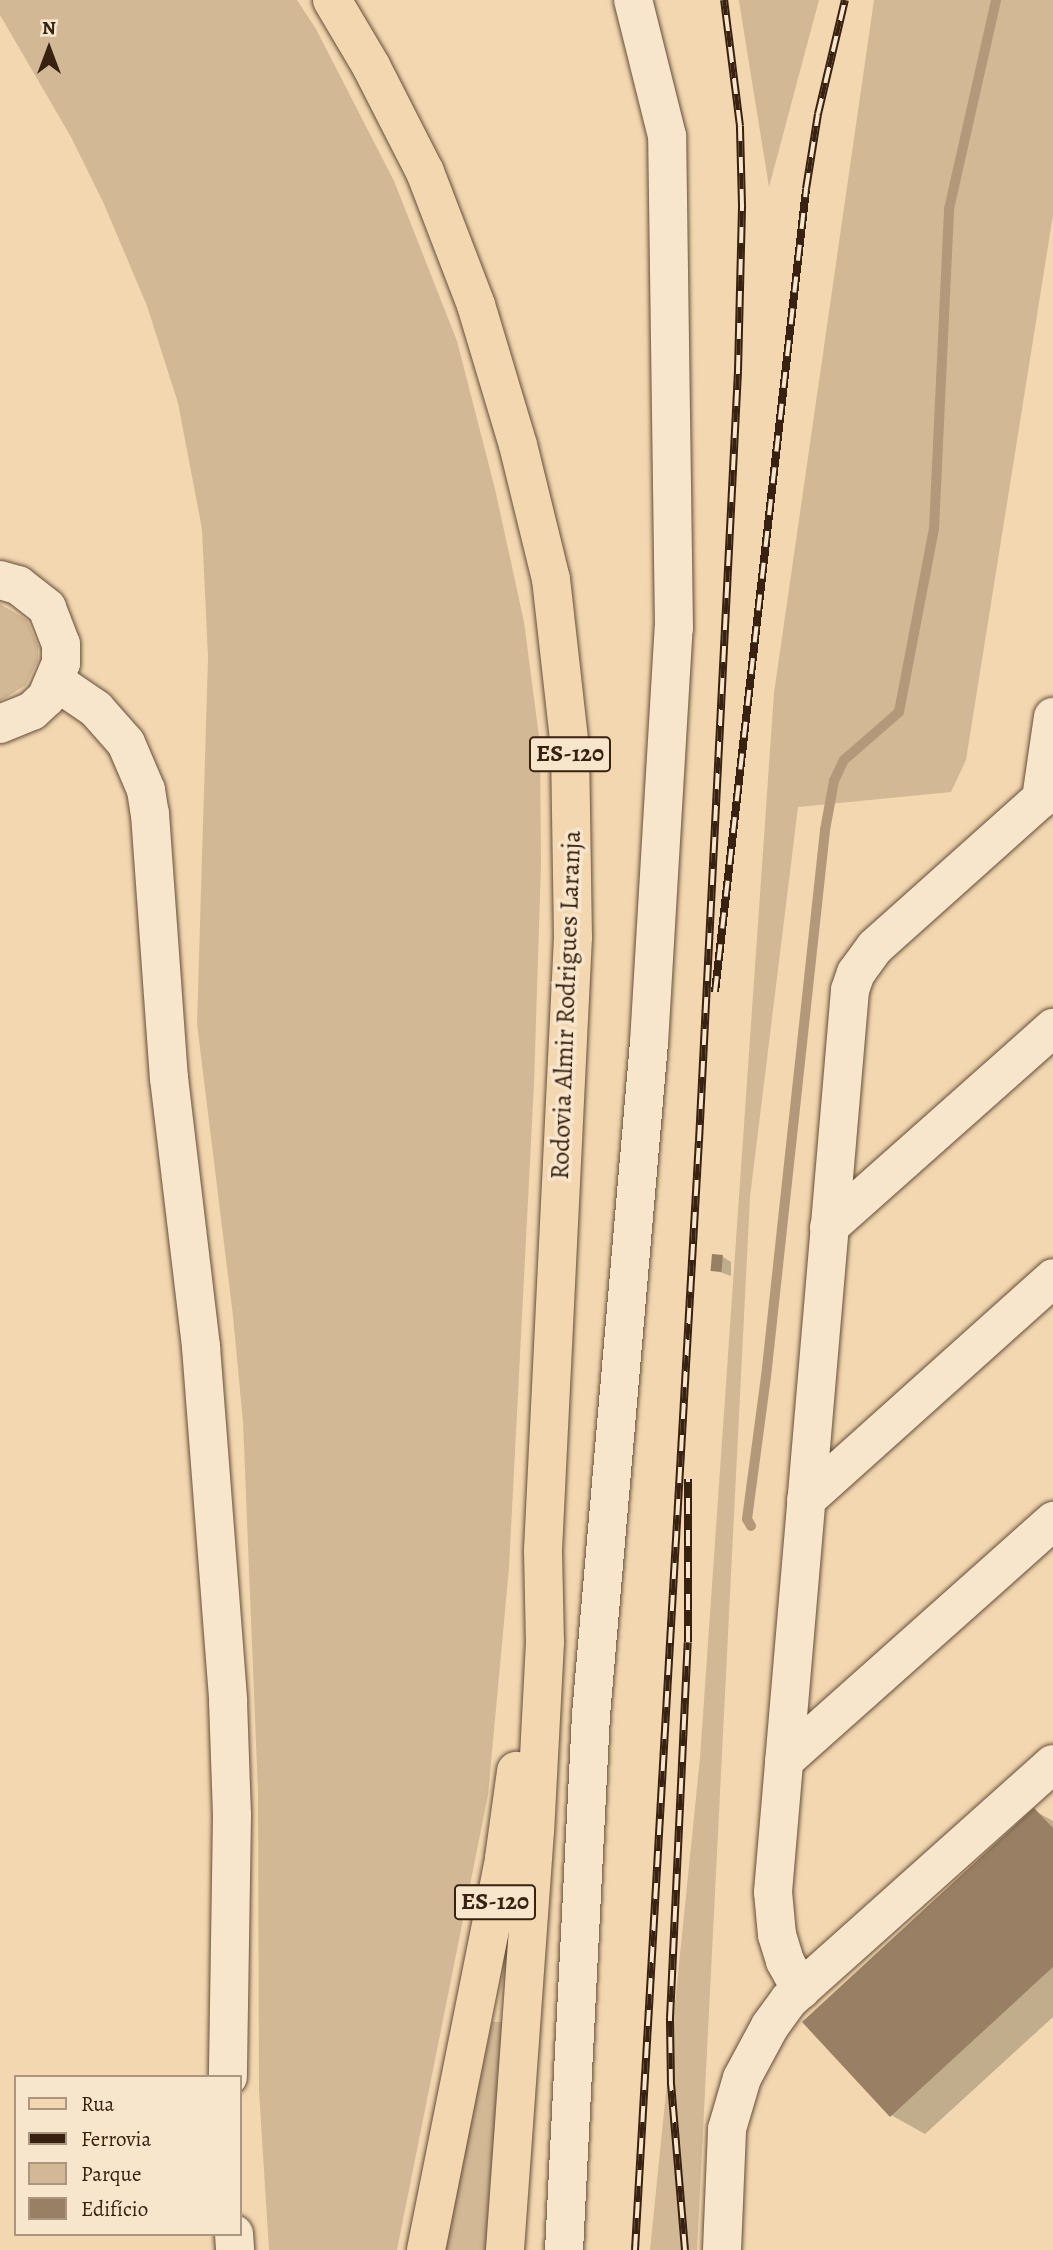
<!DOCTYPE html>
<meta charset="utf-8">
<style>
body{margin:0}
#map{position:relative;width:1053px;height:2250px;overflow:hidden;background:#f2d7b0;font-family:Alegreya,serif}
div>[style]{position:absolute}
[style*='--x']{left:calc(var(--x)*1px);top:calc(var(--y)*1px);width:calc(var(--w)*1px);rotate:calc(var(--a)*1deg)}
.green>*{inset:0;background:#d2b895}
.shadow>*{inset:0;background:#0003}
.stream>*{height:10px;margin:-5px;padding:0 5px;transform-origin:5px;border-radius:5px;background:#b3997a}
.building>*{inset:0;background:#998064;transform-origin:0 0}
.roads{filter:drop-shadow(0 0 2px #664e39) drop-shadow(0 0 2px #664e39)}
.minor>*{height:38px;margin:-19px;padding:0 19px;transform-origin:19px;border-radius:19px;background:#f7e5cc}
.major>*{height:38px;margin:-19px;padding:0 19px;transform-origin:19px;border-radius:19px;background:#f2d7b0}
.rail>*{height:8px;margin-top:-4px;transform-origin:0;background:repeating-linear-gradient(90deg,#f7e5cc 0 16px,#382111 0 32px);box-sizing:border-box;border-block:2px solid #382111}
span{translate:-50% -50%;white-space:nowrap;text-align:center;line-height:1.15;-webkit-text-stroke:7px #f7e5cc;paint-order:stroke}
.shield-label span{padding:2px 5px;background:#f7e5cc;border:2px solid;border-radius:5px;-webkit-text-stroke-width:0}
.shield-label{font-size:24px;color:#382111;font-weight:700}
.street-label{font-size:26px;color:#382111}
.legend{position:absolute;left:14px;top:2075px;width:228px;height:161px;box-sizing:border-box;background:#f7e5cc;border:2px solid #ab9781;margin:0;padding:9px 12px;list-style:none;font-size:21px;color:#382111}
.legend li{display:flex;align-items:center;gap:14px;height:35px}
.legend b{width:35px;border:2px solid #ab9781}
.north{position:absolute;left:14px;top:14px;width:70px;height:70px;-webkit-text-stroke:5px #f7e5cc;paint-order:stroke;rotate:0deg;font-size:19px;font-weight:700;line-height:28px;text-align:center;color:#382111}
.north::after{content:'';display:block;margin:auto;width:24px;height:32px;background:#382111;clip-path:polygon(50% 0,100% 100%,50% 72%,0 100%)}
</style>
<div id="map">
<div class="green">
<i style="clip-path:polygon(0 0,297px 0,316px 29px,394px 181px,457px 341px,495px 489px,524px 622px,540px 744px,541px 864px,534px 1084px,509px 1568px,488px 1795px,397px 2250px,269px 2250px,259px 2091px,258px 1792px,243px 1422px,233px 1316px,197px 1024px,208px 658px,202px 529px,178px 403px,147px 306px,104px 204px,71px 137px,0 15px)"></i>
<i style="clip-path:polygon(738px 0,819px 0,769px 187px,739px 1px)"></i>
<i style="clip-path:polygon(874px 0,1053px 0,1053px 215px,966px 760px,951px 792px,798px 807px,750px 1197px,697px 2250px,650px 2250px,700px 1758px,774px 693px)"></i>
<i style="clip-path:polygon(0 604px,27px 620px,38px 646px,38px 660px,26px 685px,0 701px)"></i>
<i style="clip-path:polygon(492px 2022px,502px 2022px,487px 2250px,444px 2250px)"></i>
</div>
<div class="shadow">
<i style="clip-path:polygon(723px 1257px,731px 1262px,731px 1276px,714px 1270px)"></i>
<i style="clip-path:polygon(1035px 1811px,1053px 1821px,1053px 2017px,925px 2134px,891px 2115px)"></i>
</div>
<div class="stream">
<i style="--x:751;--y:1526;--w:8;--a:-120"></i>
<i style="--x:747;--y:1519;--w:143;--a:-82.4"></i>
<i style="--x:766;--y:1377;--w:550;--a:-83.84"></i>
<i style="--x:825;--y:830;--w:50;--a:-79.6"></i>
<i style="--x:834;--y:781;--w:23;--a:-65"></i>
<i style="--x:844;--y:760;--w:73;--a:-41.1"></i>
<i style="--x:899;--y:712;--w:186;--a:-79.2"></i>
<i style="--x:934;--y:529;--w:320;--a:-87.3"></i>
<i style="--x:949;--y:209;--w:214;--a:-77.3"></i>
</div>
<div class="building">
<i style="left:712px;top:1254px;width:11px;height:17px;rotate:5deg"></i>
<i style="clip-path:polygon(1034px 1808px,1053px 1828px,1053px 1967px,890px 2117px,802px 2022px)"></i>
</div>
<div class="roads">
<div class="minor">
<i style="--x:0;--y:580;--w:19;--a:16"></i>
<i style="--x:18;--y:585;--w:37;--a:38"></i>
<i style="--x:47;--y:608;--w:39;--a:69"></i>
<i style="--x:61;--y:644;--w:19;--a:90"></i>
<i style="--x:61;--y:663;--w:38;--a:113"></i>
<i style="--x:46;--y:698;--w:19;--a:137"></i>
<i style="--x:32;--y:711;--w:35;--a:158"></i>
<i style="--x:55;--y:681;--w:50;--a:34.3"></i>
<i style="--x:96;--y:709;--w:45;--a:48.6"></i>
<i style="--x:126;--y:743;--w:51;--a:66.9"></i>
<i style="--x:146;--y:790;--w:24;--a:81"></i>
<i style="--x:150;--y:814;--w:265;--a:85.9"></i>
<i style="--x:169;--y:1078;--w:271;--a:83.2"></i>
<i style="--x:201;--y:1347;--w:355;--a:85.6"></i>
<i style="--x:228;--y:1701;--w:114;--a:88"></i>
<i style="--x:232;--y:1815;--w:262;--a:90.9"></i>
<i style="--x:1041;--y:799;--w:83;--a:-81.7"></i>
<i style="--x:829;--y:1227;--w:300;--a:-41.6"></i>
<i style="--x:806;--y:1500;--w:332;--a:-41.9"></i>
<i style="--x:784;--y:1761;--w:361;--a:-41.7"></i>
<i style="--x:801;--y:1990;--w:33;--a:-119"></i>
<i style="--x:785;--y:1961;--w:27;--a:-107"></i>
<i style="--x:777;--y:1935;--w:43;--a:-95.3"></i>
<i style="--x:773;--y:1892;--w:905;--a:-85.12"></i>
<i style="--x:850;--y:990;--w:18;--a:-71"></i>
<i style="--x:856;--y:973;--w:32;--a:-54"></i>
<i style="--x:875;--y:947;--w:239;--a:-41.8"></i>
<i style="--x:234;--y:2234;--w:16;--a:86"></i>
<i style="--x:564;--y:2250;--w:536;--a:-87.11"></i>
<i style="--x:591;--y:1715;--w:674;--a:-85.07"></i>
<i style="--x:649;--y:1043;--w:416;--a:-86.6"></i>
<i style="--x:674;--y:628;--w:492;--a:-90.8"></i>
<i style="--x:667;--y:136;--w:140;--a:-104"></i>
<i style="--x:722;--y:2250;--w:121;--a:-87.6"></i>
<i style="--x:727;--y:2129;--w:53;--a:-73.6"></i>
<i style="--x:742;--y:2078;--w:59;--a:-61.7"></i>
<i style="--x:770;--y:2026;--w:32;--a:-54"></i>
<i style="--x:789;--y:2000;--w:354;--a:-41.8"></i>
</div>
<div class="major">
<i style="--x:332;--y:0;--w:77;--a:59.4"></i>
<i style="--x:371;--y:66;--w:119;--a:63"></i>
<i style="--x:425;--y:172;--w:142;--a:69"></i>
<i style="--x:476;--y:305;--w:146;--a:73.3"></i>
<i style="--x:518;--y:445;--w:138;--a:76.2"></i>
<i style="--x:551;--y:579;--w:170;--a:83.6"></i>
<i style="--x:570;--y:748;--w:189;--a:89.1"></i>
<i style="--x:573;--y:937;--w:614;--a:92.8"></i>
<i style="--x:543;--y:1550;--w:92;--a:88.8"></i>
<i style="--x:545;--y:1642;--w:189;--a:93"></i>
<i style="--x:535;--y:1831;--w:420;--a:94.1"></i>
<i style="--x:426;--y:2250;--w:400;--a:-78.7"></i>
<i style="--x:504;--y:1858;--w:88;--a:-82.1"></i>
</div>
</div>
<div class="rail">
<i style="--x:715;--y:992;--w:808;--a:-83.53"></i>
<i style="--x:806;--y:189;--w:76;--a:-80.9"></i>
<i style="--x:818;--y:114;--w:117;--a:-76.7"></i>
<i style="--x:635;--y:2250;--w:1111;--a:-86.7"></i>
<i style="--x:699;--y:1141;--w:771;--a:-87.1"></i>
<i style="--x:738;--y:371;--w:166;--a:-88.6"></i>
<i style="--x:742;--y:205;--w:79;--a:-91.5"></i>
<i style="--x:740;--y:126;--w:127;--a:-97.2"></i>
<i style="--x:685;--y:2250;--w:166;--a:-94.8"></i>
<i style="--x:671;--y:2085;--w:67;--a:-90.9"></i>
<i style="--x:670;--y:2018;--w:376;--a:-87.3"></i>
<i style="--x:688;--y:1642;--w:163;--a:-90"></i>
</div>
<div class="shield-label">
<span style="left:570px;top:754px">ES-120</span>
<span style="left:495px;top:1902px">ES-120</span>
</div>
<div class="street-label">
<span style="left:566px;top:1005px;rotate:-88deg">Rodovia Almir Rodrigues Laranja</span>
</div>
<ul class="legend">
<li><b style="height:9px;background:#f2d7b0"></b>Rua</li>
<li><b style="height:9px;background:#382111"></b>Ferrovia</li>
<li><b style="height:19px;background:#d2b895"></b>Parque</li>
<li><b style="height:19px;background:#998064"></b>Edifício</li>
</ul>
<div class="north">N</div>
</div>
